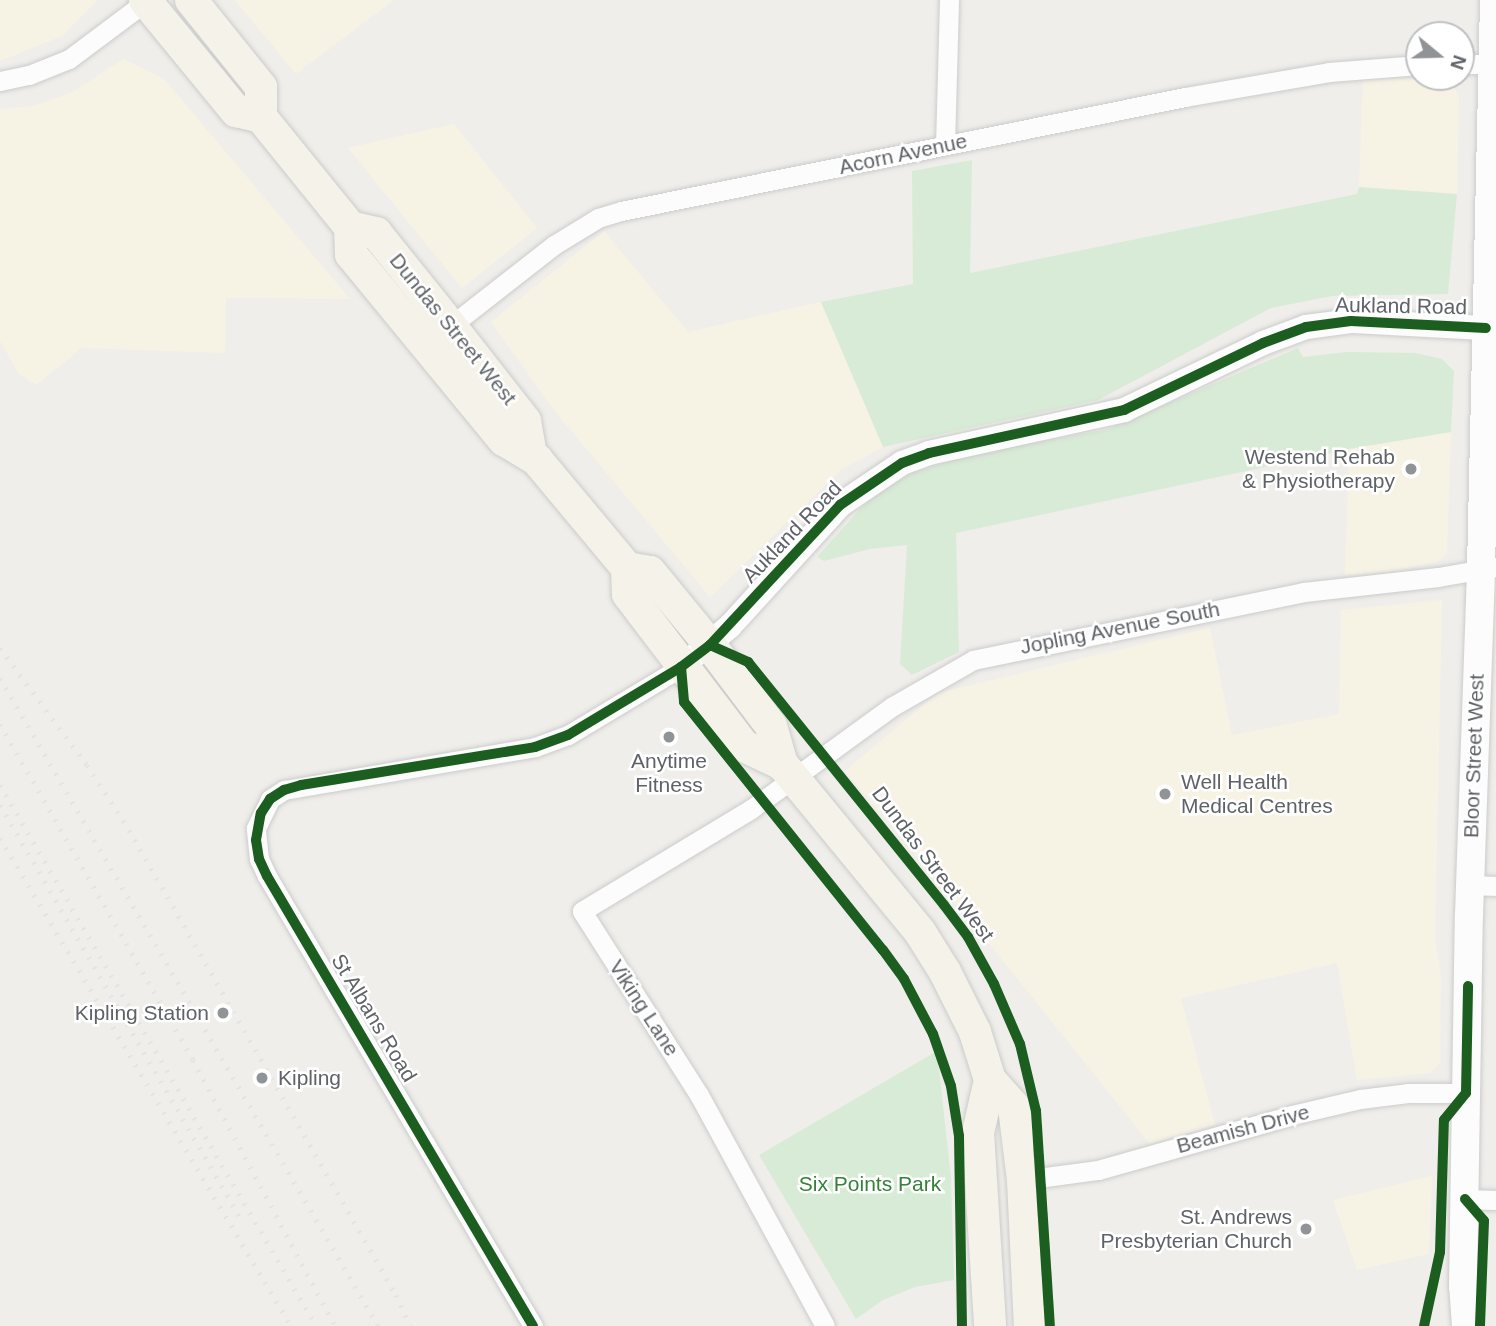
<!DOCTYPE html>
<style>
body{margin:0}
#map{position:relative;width:1496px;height:1326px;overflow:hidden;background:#efeeea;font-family:Arial,sans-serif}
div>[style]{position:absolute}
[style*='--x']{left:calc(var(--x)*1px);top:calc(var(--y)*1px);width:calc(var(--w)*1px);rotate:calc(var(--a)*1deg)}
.commercial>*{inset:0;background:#f7f3e4}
.green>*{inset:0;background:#d8ebd6}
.roads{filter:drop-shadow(0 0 2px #cbcccc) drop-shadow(0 0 2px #cbcccc)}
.minor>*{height:19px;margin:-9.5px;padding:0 9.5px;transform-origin:9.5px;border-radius:9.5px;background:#fdfcfc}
.tertiary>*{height:24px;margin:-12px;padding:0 12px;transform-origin:12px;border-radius:12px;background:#fdfcfc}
.secondary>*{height:28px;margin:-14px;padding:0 14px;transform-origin:14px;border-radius:14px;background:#fdfcfc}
.primary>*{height:32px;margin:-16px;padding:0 16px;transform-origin:16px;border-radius:16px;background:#f4f2e9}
.rail>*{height:5px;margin-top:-2.5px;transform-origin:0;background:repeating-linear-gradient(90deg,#e4e4e4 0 2px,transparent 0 11px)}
.cycleway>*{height:10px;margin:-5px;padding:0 5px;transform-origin:5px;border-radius:5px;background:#1b5e20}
.dots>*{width:19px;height:19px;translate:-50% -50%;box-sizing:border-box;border:4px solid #fff;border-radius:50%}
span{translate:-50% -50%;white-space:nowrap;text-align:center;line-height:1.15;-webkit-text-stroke:5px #fff;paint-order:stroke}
.street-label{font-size:21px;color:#5f6368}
.poi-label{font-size:21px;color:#5f6368}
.right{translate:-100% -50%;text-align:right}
.left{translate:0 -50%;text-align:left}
.park-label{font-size:21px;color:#348238}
.north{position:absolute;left:1405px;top:21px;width:70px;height:70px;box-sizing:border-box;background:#fff;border:2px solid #bfc1c3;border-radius:50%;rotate:109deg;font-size:19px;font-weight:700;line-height:28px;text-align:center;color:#5f6368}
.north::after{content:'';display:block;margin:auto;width:24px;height:32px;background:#919496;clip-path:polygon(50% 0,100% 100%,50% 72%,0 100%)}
</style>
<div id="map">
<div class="commercial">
<i style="clip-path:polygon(0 0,98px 0,62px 36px,0 61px)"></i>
<i style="clip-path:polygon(235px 0,394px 0,296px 74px)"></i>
<i style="clip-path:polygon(123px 59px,164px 79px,350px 299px,226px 298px,225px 353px,82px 348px,36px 385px,19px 374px,0 341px,0 109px,33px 106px,73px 92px)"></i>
<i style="clip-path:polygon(1405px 79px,1451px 82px,1459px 96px,1457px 194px,1359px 187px,1363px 80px)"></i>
<i style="clip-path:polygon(454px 124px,537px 228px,462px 288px,348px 148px)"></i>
<i style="clip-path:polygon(604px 231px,688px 332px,821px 302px,883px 447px,842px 469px,710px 597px,554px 410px,491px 322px)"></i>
<i style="clip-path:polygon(1451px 432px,1447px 553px,1439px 561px,1387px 572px,1345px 575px,1349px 449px)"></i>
<i style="clip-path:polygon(1442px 600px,1435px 939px,1441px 977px,1440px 1063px,1430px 1073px,1357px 1080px,1337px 963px,1181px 998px,1215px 1125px,1150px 1144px,983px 936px,845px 771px,938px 693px,1210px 628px,1232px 735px,1339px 714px,1341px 610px)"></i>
<i style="clip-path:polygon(1432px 1176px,1429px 1254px,1357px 1270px,1333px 1200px)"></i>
</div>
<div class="green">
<i style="clip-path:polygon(972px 160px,970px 273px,1357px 194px,1359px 187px,1457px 194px,1448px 294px,1332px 296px,1271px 308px,1098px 400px,883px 447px,821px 302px,913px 284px,912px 171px)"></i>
<i style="clip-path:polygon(1298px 348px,1303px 357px,1347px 352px,1415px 353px,1442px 359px,1454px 371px,1451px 432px,1349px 449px,956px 533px,959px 652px,912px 675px,900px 664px,907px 545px,870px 549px,824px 561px,817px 557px,861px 508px,877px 494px,912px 473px,969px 455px,1108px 429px)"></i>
<i style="clip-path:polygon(937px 1051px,951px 1178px,954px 1280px,915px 1287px,883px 1300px,856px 1319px,759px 1155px)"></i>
</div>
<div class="roads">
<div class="minor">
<i style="--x:1461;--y:64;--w:31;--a:0"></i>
<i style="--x:0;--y:81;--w:30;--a:-12"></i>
<i style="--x:29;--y:75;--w:43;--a:-21.8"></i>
<i style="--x:69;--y:59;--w:99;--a:-36.8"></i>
<i style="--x:945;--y:145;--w:145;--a:-88.4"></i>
<i style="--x:444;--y:331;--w:140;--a:-38"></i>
<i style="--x:554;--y:245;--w:52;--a:-31.5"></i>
<i style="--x:598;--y:218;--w:24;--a:-17"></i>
<i style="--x:621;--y:211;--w:575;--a:-11.43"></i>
<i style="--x:1185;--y:97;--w:146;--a:-9.8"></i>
<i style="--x:1329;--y:72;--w:90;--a:-4.4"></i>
<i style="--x:1470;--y:885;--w:26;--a:2"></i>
<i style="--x:1023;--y:1180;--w:76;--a:-7.6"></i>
<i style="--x:1098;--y:1170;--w:202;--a:-15.8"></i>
<i style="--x:1292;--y:1115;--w:70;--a:-13.2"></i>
<i style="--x:1360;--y:1099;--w:48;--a:-7.1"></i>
<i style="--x:1408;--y:1093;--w:58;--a:0"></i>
<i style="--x:1465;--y:1199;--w:31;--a:2"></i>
<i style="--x:533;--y:1326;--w:523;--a:-120.59"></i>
<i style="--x:267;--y:876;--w:19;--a:-115"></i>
<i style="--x:259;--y:859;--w:31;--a:-96"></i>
<i style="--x:256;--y:828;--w:32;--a:-64"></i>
<i style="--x:270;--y:799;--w:17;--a:-33"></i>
<i style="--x:284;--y:790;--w:255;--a:-9.7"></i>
<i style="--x:535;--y:747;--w:35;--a:-20"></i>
<i style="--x:568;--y:735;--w:132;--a:-31"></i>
<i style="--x:825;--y:1326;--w:263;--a:-118.6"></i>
<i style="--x:699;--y:1095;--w:218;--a:-122.5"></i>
<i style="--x:582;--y:911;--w:197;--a:-31.1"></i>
<i style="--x:751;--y:809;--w:175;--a:-36"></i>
<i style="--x:893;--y:706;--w:92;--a:-29.9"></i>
<i style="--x:973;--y:660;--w:338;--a:-11.6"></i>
<i style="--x:1304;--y:592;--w:135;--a:-6.4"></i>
<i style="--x:1438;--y:577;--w:59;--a:-9.8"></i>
</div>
<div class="tertiary">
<i style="--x:681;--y:667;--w:64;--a:-39.9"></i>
<i style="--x:730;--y:626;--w:164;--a:-47.7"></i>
<i style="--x:840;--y:505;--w:75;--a:-34.1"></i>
<i style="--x:902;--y:463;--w:29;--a:-20"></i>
<i style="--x:929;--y:453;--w:200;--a:-12.4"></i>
<i style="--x:1124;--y:410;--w:154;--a:-25.7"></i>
<i style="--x:1263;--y:343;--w:46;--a:-20.4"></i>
<i style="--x:1306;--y:327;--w:45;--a:-7.6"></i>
<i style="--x:1351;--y:321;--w:135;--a:3"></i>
</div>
<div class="secondary">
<i style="--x:1466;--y:1326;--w:39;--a:-94"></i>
<i style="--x:1463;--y:1287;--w:372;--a:-89.1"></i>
<i style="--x:1469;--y:915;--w:346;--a:-88"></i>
<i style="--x:1481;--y:569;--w:569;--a:-88.69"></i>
</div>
<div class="primary">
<i style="--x:145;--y:0;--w:144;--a:50.7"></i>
<i style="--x:236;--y:111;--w:26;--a:13"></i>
<i style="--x:191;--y:0;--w:112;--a:51.2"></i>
<i style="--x:261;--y:87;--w:30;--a:90"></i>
<i style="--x:261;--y:117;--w:141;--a:51"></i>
<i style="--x:350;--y:227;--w:27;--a:88"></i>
<i style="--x:351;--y:254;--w:241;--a:50.6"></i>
<i style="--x:504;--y:440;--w:39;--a:31"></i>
<i style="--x:537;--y:460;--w:141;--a:50.2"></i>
<i style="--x:627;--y:568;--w:26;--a:88"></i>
<i style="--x:628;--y:594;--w:191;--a:52.7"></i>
<i style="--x:744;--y:746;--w:42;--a:25.3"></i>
<i style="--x:350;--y:227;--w:27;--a:13"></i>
<i style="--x:376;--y:233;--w:118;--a:51.2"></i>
<i style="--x:450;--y:325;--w:122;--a:52"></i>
<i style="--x:525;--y:421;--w:34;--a:80"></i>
<i style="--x:627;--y:568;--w:23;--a:10"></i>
<i style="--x:650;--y:572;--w:94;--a:50.6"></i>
<i style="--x:710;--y:645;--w:101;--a:53"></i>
<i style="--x:771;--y:726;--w:40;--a:74"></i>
<i style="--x:782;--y:764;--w:217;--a:50.6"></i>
<i style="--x:920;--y:932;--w:47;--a:58"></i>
<i style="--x:945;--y:972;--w:67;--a:63.4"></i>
<i style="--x:975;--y:1032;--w:50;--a:72.6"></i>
<i style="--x:990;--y:1080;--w:36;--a:48"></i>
<i style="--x:1014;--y:1107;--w:74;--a:83"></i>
<i style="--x:1023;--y:1180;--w:146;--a:87.3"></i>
<i style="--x:990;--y:1080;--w:54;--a:102.8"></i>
<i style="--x:978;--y:1133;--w:193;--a:86.4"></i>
</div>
</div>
<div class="rail">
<i style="--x:0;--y:648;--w:146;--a:53.4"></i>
<i style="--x:87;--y:765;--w:77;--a:57.1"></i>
<i style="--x:129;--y:830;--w:536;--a:60.14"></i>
<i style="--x:396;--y:1295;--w:34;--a:66"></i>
<i style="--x:0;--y:678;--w:750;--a:59.74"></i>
<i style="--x:0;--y:724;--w:387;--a:60.1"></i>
<i style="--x:193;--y:1060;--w:302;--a:61.9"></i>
<i style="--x:0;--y:785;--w:627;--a:59.71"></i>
<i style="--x:0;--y:805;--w:480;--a:59.8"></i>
<i style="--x:0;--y:838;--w:568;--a:59.19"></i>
</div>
<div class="cycleway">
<i style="--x:710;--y:645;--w:42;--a:24.1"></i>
<i style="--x:748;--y:662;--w:312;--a:51.1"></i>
<i style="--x:944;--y:905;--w:40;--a:53"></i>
<i style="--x:968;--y:937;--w:54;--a:61"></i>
<i style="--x:994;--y:984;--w:65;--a:66.6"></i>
<i style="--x:1020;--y:1044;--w:69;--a:76.6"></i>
<i style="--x:1036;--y:1111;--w:215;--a:86.3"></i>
<i style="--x:681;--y:667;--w:35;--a:85"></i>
<i style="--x:684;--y:702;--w:318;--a:51.3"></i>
<i style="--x:883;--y:950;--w:36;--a:54"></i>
<i style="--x:904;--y:979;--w:62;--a:62.2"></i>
<i style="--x:933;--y:1034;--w:55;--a:70.9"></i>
<i style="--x:951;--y:1086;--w:51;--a:80.9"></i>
<i style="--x:959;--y:1136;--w:190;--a:89.1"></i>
<i style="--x:1465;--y:1199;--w:29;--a:49"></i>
<i style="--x:1484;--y:1221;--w:105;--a:92.2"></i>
<i style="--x:533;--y:1326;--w:523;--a:-120.59"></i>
<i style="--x:267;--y:876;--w:19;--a:-115"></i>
<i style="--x:259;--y:859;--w:19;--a:-99"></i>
<i style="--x:256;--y:840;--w:27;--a:-80"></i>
<i style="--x:261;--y:813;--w:17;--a:-57"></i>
<i style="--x:270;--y:799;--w:17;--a:-33"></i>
<i style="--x:284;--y:790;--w:18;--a:-16"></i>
<i style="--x:301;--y:785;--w:237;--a:-9.2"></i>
<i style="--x:535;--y:747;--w:35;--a:-20"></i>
<i style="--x:568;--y:735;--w:132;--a:-31"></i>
<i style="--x:681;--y:667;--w:36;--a:-37"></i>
<i style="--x:710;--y:645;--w:191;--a:-47.1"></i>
<i style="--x:840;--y:505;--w:75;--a:-34.1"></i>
<i style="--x:902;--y:463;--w:29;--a:-20"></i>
<i style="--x:929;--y:453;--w:200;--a:-12.4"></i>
<i style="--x:1124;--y:410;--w:154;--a:-25.7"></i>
<i style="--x:1263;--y:343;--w:46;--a:-20.4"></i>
<i style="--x:1306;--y:327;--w:45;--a:-7.6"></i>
<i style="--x:1351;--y:321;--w:135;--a:3"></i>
<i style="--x:1424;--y:1326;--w:76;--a:-77.8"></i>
<i style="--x:1440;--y:1252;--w:132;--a:-88.3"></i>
<i style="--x:1444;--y:1120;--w:35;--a:-51"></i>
<i style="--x:1466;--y:1093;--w:107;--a:-88.9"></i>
</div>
<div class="dots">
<i style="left:1411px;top:469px;background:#919496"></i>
<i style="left:669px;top:737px;background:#919496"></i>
<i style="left:1165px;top:794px;background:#919496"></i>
<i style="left:223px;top:1013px;background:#919496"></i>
<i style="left:262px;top:1078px;background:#919496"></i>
<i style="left:1306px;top:1229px;background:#919496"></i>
</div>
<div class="street-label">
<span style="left:903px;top:154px;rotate:-12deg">Acorn Avenue</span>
<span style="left:1401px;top:306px;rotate:1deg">Aukland Road</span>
<span style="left:453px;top:329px;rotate:51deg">Dundas Street West</span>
<span style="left:792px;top:532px;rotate:-46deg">Aukland Road</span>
<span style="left:1120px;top:628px;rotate:-11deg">Jopling Avenue South</span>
<span style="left:1474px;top:756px;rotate:-88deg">Bloor Street West</span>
<span style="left:933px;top:864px;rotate:53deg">Dundas Street West</span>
<span style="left:644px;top:1008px;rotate:57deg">Viking Lane</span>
<span style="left:374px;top:1018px;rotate:59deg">St Albans Road</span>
<span style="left:1243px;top:1129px;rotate:-15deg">Beamish Drive</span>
</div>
<div class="poi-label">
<span class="right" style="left:1395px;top:469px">Westend Rehab<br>&amp; Physiotherapy</span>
<span style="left:669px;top:773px">Anytime<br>Fitness</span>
<span class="left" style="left:1181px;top:794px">Well Health<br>Medical Centres</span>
<span class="right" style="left:209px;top:1013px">Kipling Station</span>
<span class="left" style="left:278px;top:1078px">Kipling</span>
<span class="right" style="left:1292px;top:1229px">St. Andrews<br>Presbyterian Church</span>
</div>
<div class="park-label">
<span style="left:870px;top:1184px">Six Points Park</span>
</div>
<div class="north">N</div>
</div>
